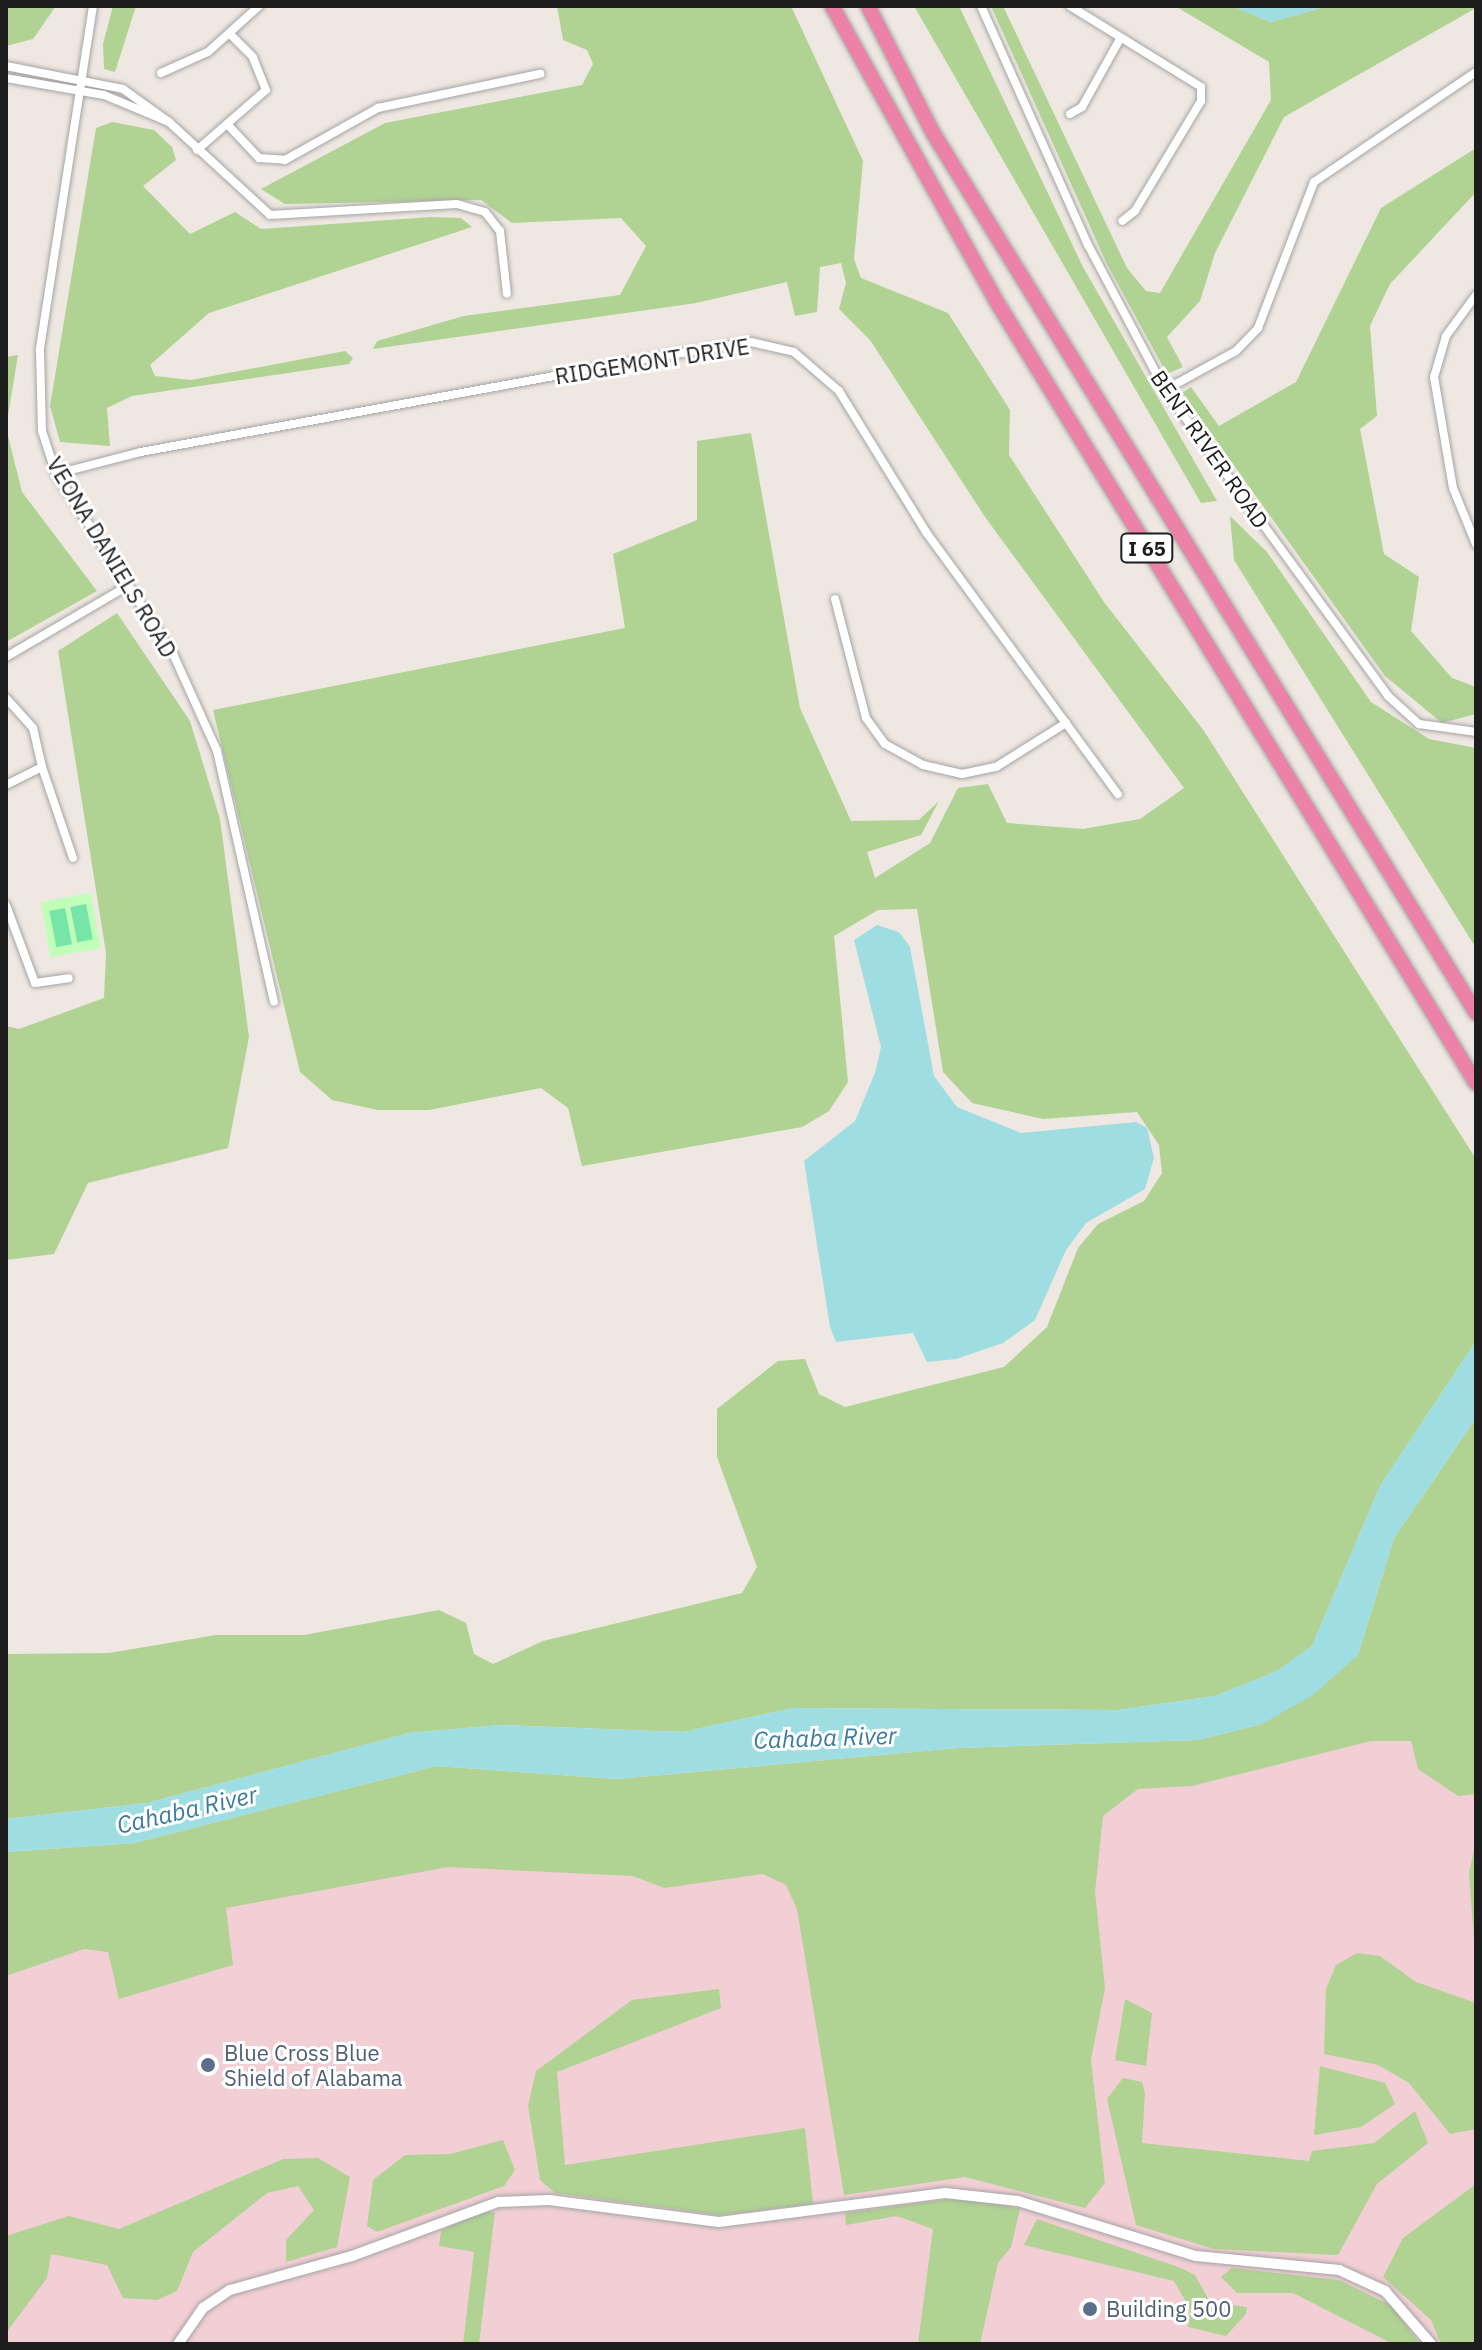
<!DOCTYPE html>
<style>
body{margin:0}
#map{position:relative;width:1482px;height:2350px;overflow:hidden;background:#efe8e2;font-family:"IBM Plex Sans",sans-serif}
div>[style]{position:absolute}
[style*='--x']{left:calc(var(--x)*1px);top:calc(var(--y)*1px);width:calc(var(--w)*1px);rotate:calc(var(--a)*1deg)}
.commercial>*{inset:0;background:#f2cfd4}
.forest>*{inset:0;background:#b0d293}
.park>*{inset:0;background:#c0feba;transform-origin:0 0}
.pitch>*{inset:0;background:#78e5a8;transform-origin:0 0}
.water>*{inset:0;background:#9edde1}
.roads{filter:drop-shadow(0 0 2px #a4a4a4) drop-shadow(0 0 2px #a4a4a4)}
.minor>*{height:8px;margin:-4px;padding:0 4px;transform-origin:4px;border-radius:4px;background:#fff}
.tertiary>*{height:10px;margin:-5px;padding:0 5px;transform-origin:5px;border-radius:5px;background:#fff}
.motorway>*{height:14px;margin:-7px;padding:0 7px;transform-origin:7px;border-radius:7px;background:#ed82a9}
.dots>*{width:22px;height:22px;translate:-50% -50%;box-sizing:border-box;border:4px solid #fff;border-radius:50%}
span{translate:-50% -50%;white-space:nowrap;text-align:center;line-height:1.15;-webkit-text-stroke:6px #fff;paint-order:stroke}
.shield-label span{padding:2px 6px;background:#fff;border:2px solid;border-radius:6px;-webkit-text-stroke-width:0}
.shield-label{font-size:20px;color:#1d1d1d;font-weight:700}
.street-label{font-size:22px;color:#1d1d1d}
.service-label{font-size:22px;color:#4e5e75}
.left{translate:0 -50%;text-align:left}
.water-label{font-size:24px;color:#3b7c9c;font-style:italic}
.frame{position:absolute;inset:0;border:8px solid #1d1d1d;pointer-events:none}
</style>
<div id="map">
<div class="commercial">
<i style="clip-path:polygon(1476px 1708px,1476px 2344px,6px 2344px,6px 1890px)"></i>
</div>
<div class="forest">
<i style="clip-path:polygon(6px 6px,56px 6px,33px 39px,6px 46px)"></i>
<i style="clip-path:polygon(113px 6px,136px 6px,115px 72px,104px 69px,103px 44px)"></i>
<i style="clip-path:polygon(557px 6px,791px 6px,863px 161px,854px 259px,861px 278px,948px 313px,1010px 410px,1009px 455px,1104px 602px,1204px 731px,1476px 1159px,1476px 1341px,1380px 1486px,1312px 1646px,1277px 1671px,1215px 1696px,1118px 1710px,793px 1708px,683px 1732px,500px 1725px,409px 1733px,147px 1803px,6px 1819px,6px 1654px,109px 1653px,216px 1635px,304px 1635px,439px 1610px,466px 1623px,474px 1654px,493px 1664px,543px 1641px,742px 1593px,757px 1567px,717px 1457px,717px 1409px,778px 1361px,805px 1359px,819px 1394px,845px 1407px,1004px 1367px,1047px 1327px,1078px 1248px,1098px 1224px,1144px 1201px,1162px 1173px,1159px 1145px,1137px 1112px,1043px 1119px,972px 1103px,943px 1072px,917px 909px,878px 910px,834px 936px,848px 1082px,829px 1111px,802px 1127px,582px 1166px,568px 1108px,541px 1088px,429px 1110px,378px 1110px,332px 1100px,300px 1072px,213px 710px,625px 628px,613px 554px,697px 520px,697px 441px,751px 433px,800px 708px,851px 821px,919px 820px,939px 801px,921px 835px,867px 852px,875px 878px,930px 843px,958px 788px,988px 784px,1007px 823px,1083px 829px,1140px 819px,1184px 788px,985px 517px,870px 340px,839px 309px,846px 283px,841px 263px,820px 267px,817px 312px,795px 316px,787px 282px,696px 303px,373px 349px,377px 341px,464px 316px,620px 295px,646px 246px,621px 218px,512px 223px,481px 200px,285px 204px,261px 189px,385px 123px,582px 85px,593px 64px,587px 50px,563px 40px)"></i>
<i style="clip-path:polygon(914px 6px,959px 6px,1083px 267px,1217px 501px,1201px 503px)"></i>
<i style="clip-path:polygon(991px 6px,1003px 6px,1127px 268px,1146px 291px,1160px 293px,1271px 100px,1269px 62px,1175px 6px,1232px 6px,1271px 22px,1328px 6px,1476px 8px,1284px 117px,1215px 253px,1200px 301px,1167px 337px,1183px 367px,1167px 374px,1107px 264px)"></i>
<i style="clip-path:polygon(112px 122px,154px 130px,172px 147px,176px 160px,143px 186px,190px 234px,235px 212px,261px 229px,431px 217px,461px 218px,472px 227px,209px 313px,150px 365px,155px 376px,191px 380px,345px 351px,353px 358px,349px 364px,132px 396px,107px 408px,110px 446px,60px 442px,50px 406px,96px 128px)"></i>
<i style="clip-path:polygon(1476px 148px,1476px 192px,1390px 284px,1370px 326px,1377px 416px,1360px 429px,1384px 554px,1419px 577px,1411px 631px,1452px 678px,1476px 687px,1476px 714px,1442px 723px,1385px 676px,1182px 393px,1191px 387px,1219px 426px,1296px 382px,1381px 208px)"></i>
<i style="clip-path:polygon(18px 355px,6px 428px,22px 492px,97px 591px,6px 642px,6px 357px)"></i>
<i style="clip-path:polygon(1230px 516px,1267px 552px,1371px 702px,1429px 739px,1476px 748px,1476px 948px,1234px 560px)"></i>
<i style="clip-path:polygon(117px 613px,190px 721px,220px 819px,249px 1037px,228px 1148px,88px 1183px,54px 1254px,6px 1260px,6px 1026px,19px 1029px,104px 998px,106px 953px,58px 651px)"></i>
<i style="clip-path:polygon(1476px 1418px,1476px 1794px,1458px 1796px,1418px 1769px,1411px 1741px,1371px 1741px,1192px 1786px,1138px 1789px,1103px 1816px,1095px 1892px,1105px 1988px,1091px 2060px,1105px 2183px,1085px 2208px,965px 2177px,844px 2195px,797px 1909px,786px 1885px,763px 1874px,664px 1888px,633px 1876px,448px 1867px,226px 1908px,233px 1965px,119px 1999px,108px 1952px,84px 1949px,6px 1976px,6px 1852px,134px 1843px,436px 1766px,617px 1779px,958px 1748px,1198px 1740px,1262px 1724px,1358px 1655px,1394px 1538px)"></i>
<i style="clip-path:polygon(1476px 1841px,1476px 1967px,1469px 1873px)"></i>
<i style="clip-path:polygon(1357px 1953px,1380px 1956px,1416px 1982px,1476px 2003px,1476px 2129px,1450px 2134px,1409px 2083px,1378px 2065px,1324px 2054px,1326px 1989px,1336px 1965px)"></i>
<i style="clip-path:polygon(719px 1989px,721px 2008px,557px 2072px,565px 2165px,805px 2128px,813px 2204px,719px 2215px,555px 2193px,540px 2180px,528px 2106px,536px 2071px,632px 2000px)"></i>
<i style="clip-path:polygon(1125px 1999px,1152px 2013px,1146px 2066px,1115px 2060px)"></i>
<i style="clip-path:polygon(1320px 2066px,1385px 2083px,1395px 2104px,1361px 2127px,1314px 2135px)"></i>
<i style="clip-path:polygon(1123px 2078px,1142px 2082px,1145px 2093px,1142px 2143px,1309px 2161px,1312px 2151px,1374px 2143px,1415px 2111px,1428px 2143px,1377px 2184px,1338px 2255px,1214px 2249px,1136px 2225px,1107px 2099px)"></i>
<i style="clip-path:polygon(503px 2140px,515px 2170px,504px 2186px,377px 2232px,367px 2226px,373px 2180px,405px 2155px,450px 2154px)"></i>
<i style="clip-path:polygon(318px 2158px,350px 2177px,337px 2247px,286px 2262px,286px 2240px,314px 2210px,298px 2186px,267px 2193px,193px 2252px,177px 2291px,157px 2300px,123px 2298px,107px 2265px,51px 2254px,47px 2278px,6px 2333px,6px 2236px,69px 2216px,119px 2229px,283px 2159px)"></i>
<i style="clip-path:polygon(1476px 2184px,1476px 2344px,1441px 2344px,1431px 2320px,1383px 2277px,1403px 2238px)"></i>
<i style="clip-path:polygon(965px 2197px,1020px 2209px,1011px 2247px,998px 2263px,980px 2344px,918px 2344px,933px 2229px,897px 2216px,846px 2225px,845px 2213px)"></i>
<i style="clip-path:polygon(495px 2212px,479px 2344px,463px 2344px,474px 2252px,439px 2246px,441px 2231px,473px 2213px)"></i>
<i style="clip-path:polygon(1037px 2219px,1181px 2268px,1195px 2275px,1210px 2302px,1247px 2307px,1246px 2314px,1226px 2336px,1188px 2327px,1190px 2309px,1174px 2281px,1024px 2245px)"></i>
<i style="clip-path:polygon(1232px 2268px,1339px 2280px,1392px 2306px,1420px 2344px,1393px 2344px,1293px 2293px,1237px 2293px,1221px 2277px)"></i>
</div>
<div class="park">
<i style="left:91px;top:893px;width:56px;height:51px;rotate:80deg"></i>
</div>
<div class="pitch">
<i style="left:86px;top:904px;width:36px;height:16px;rotate:79deg"></i>
<i style="left:65px;top:908px;width:37px;height:16px;rotate:79deg"></i>
</div>
<div class="water">
<i style="clip-path:polygon(1232px 6px,1328px 6px,1271px 22px)"></i>
<i style="clip-path:polygon(877px 925px,899px 932px,910px 947px,934px 1076px,957px 1107px,1021px 1133px,1136px 1122px,1147px 1128px,1154px 1158px,1145px 1189px,1086px 1223px,1066px 1250px,1035px 1320px,1003px 1343px,956px 1359px,927px 1362px,913px 1333px,836px 1342px,830px 1327px,804px 1161px,855px 1121px,875px 1073px,881px 1047px,854px 940px)"></i>
<i style="clip-path:polygon(1476px 1341px,1476px 1418px,1394px 1538px,1358px 1655px,1313px 1695px,1262px 1724px,1198px 1740px,958px 1748px,617px 1779px,436px 1766px,134px 1843px,6px 1852px,6px 1819px,147px 1803px,409px 1733px,499px 1725px,683px 1732px,793px 1708px,1118px 1710px,1215px 1696px,1277px 1671px,1312px 1646px,1380px 1486px)"></i>
</div>
<div class="roads">
<div class="minor">
<i style="--x:93;--y:6;--w:348;--a:98.8"></i>
<i style="--x:40;--y:350;--w:81;--a:88.6"></i>
<i style="--x:42;--y:431;--w:45;--a:72"></i>
<i style="--x:56;--y:474;--w:217;--a:57"></i>
<i style="--x:174;--y:656;--w:104;--a:65.6"></i>
<i style="--x:217;--y:751;--w:257;--a:77.2"></i>
<i style="--x:981;--y:6;--w:262;--a:65.9"></i>
<i style="--x:1088;--y:245;--w:164;--a:62"></i>
<i style="--x:1165;--y:390;--w:379;--a:53.9"></i>
<i style="--x:1388;--y:696;--w:42;--a:42.1"></i>
<i style="--x:1419;--y:724;--w:58;--a:8"></i>
<i style="--x:1070;--y:6;--w:154;--a:31.7"></i>
<i style="--x:1201;--y:87;--w:14;--a:90"></i>
<i style="--x:1201;--y:101;--w:128;--a:121"></i>
<i style="--x:1135;--y:211;--w:16;--a:142"></i>
<i style="--x:6;--y:66;--w:119;--a:11.1"></i>
<i style="--x:123;--y:89;--w:57;--a:35.7"></i>
<i style="--x:169;--y:122;--w:70;--a:-157.4"></i>
<i style="--x:104;--y:95;--w:99;--a:-170.2"></i>
<i style="--x:161;--y:73;--w:51;--a:-24.1"></i>
<i style="--x:208;--y:52;--w:69;--a:-42"></i>
<i style="--x:1070;--y:114;--w:14;--a:-30"></i>
<i style="--x:1082;--y:107;--w:78;--a:-60.8"></i>
<i style="--x:169;--y:122;--w:137;--a:42.6"></i>
<i style="--x:270;--y:215;--w:187;--a:-3.4"></i>
<i style="--x:457;--y:204;--w:29;--a:16"></i>
<i style="--x:485;--y:212;--w:24;--a:52"></i>
<i style="--x:500;--y:231;--w:63;--a:83.7"></i>
<i style="--x:227;--y:124;--w:47;--a:46.7"></i>
<i style="--x:259;--y:158;--w:26;--a:4"></i>
<i style="--x:285;--y:160;--w:107;--a:-29.2"></i>
<i style="--x:378;--y:108;--w:166;--a:-11.9"></i>
<i style="--x:197;--y:150;--w:91;--a:-41"></i>
<i style="--x:266;--y:90;--w:35;--a:-112"></i>
<i style="--x:253;--y:57;--w:31;--a:-135"></i>
<i style="--x:1476;--y:295;--w:51;--a:126.2"></i>
<i style="--x:1446;--y:336;--w:43;--a:106.3"></i>
<i style="--x:1434;--y:377;--w:113;--a:80.3"></i>
<i style="--x:1453;--y:488;--w:61;--a:67.7"></i>
<i style="--x:1165;--y:390;--w:81;--a:-28.8"></i>
<i style="--x:1236;--y:351;--w:32;--a:-46"></i>
<i style="--x:1258;--y:328;--w:156;--a:-69"></i>
<i style="--x:1314;--y:182;--w:196;--a:-34.2"></i>
<i style="--x:56;--y:474;--w:88;--a:-14.5"></i>
<i style="--x:141;--y:452;--w:531;--a:-10.42"></i>
<i style="--x:663;--y:356;--w:89;--a:-9"></i>
<i style="--x:751;--y:342;--w:44;--a:13.1"></i>
<i style="--x:794;--y:352;--w:60;--a:40.9"></i>
<i style="--x:839;--y:391;--w:166;--a:58.3"></i>
<i style="--x:926;--y:532;--w:325;--a:53.8"></i>
<i style="--x:835;--y:599;--w:123;--a:75.4"></i>
<i style="--x:866;--y:718;--w:32;--a:54"></i>
<i style="--x:885;--y:744;--w:43;--a:28.9"></i>
<i style="--x:923;--y:765;--w:40;--a:13"></i>
<i style="--x:962;--y:774;--w:35;--a:-12"></i>
<i style="--x:996;--y:767;--w:83;--a:-32.2"></i>
<i style="--x:6;--y:657;--w:139;--a:-30.3"></i>
<i style="--x:6;--y:698;--w:40;--a:48"></i>
<i style="--x:33;--y:728;--w:40;--a:77"></i>
<i style="--x:6;--y:785;--w:40;--a:-26.6"></i>
<i style="--x:42;--y:767;--w:96;--a:71.2"></i>
<i style="--x:6;--y:905;--w:83;--a:69.6"></i>
<i style="--x:35;--y:983;--w:34;--a:-8"></i>
</div>
<div class="tertiary">
<i style="--x:178;--y:2344;--w:44;--a:-55.2"></i>
<i style="--x:203;--y:2308;--w:32;--a:-34"></i>
<i style="--x:230;--y:2290;--w:127;--a:-15.6"></i>
<i style="--x:352;--y:2256;--w:156;--a:-20.3"></i>
<i style="--x:498;--y:2202;--w:51;--a:-2.2"></i>
<i style="--x:549;--y:2200;--w:171;--a:7.4"></i>
<i style="--x:719;--y:2222;--w:228;--a:-7.3"></i>
<i style="--x:945;--y:2193;--w:73;--a:6.3"></i>
<i style="--x:1018;--y:2201;--w:186;--a:17.2"></i>
<i style="--x:1196;--y:2256;--w:144;--a:5.6"></i>
<i style="--x:1339;--y:2270;--w:51;--a:24.5"></i>
<i style="--x:1385;--y:2291;--w:70;--a:49"></i>
</div>
<div class="motorway">
<i style="--x:832;--y:6;--w:341;--a:60.9"></i>
<i style="--x:998;--y:304;--w:914;--a:58.47"></i>
<i style="--x:868;--y:6;--w:143;--a:62.9"></i>
<i style="--x:933;--y:133;--w:1034;--a:58.32"></i>
</div>
</div>
<div class="dots">
<i style="left:208px;top:2065px;background:#5c6f8a"></i>
<i style="left:1090px;top:2309px;background:#5c6f8a"></i>
</div>
<div class="shield-label">
<span style="left:1147px;top:548px">I 65</span>
</div>
<div class="street-label">
<span style="left:652px;top:361px;rotate:-9deg">RIDGEMONT DRIVE</span>
<span style="left:1210px;top:449px;rotate:55deg">BENT RIVER ROAD</span>
<span style="left:112px;top:557px;rotate:59deg">VEONA DANIELS ROAD</span>
</div>
<div class="service-label">
<span class="left" style="left:224px;top:2065px">Blue Cross Blue<br>Shield of Alabama</span>
<span class="left" style="left:1106px;top:2309px">Building 500</span>
</div>
<div class="water-label">
<span style="left:825px;top:1738px;rotate:-2deg">Cahaba River</span>
<span style="left:187px;top:1810px;rotate:-13deg">Cahaba River</span>
</div>
<div class="frame"></div>
</div>
